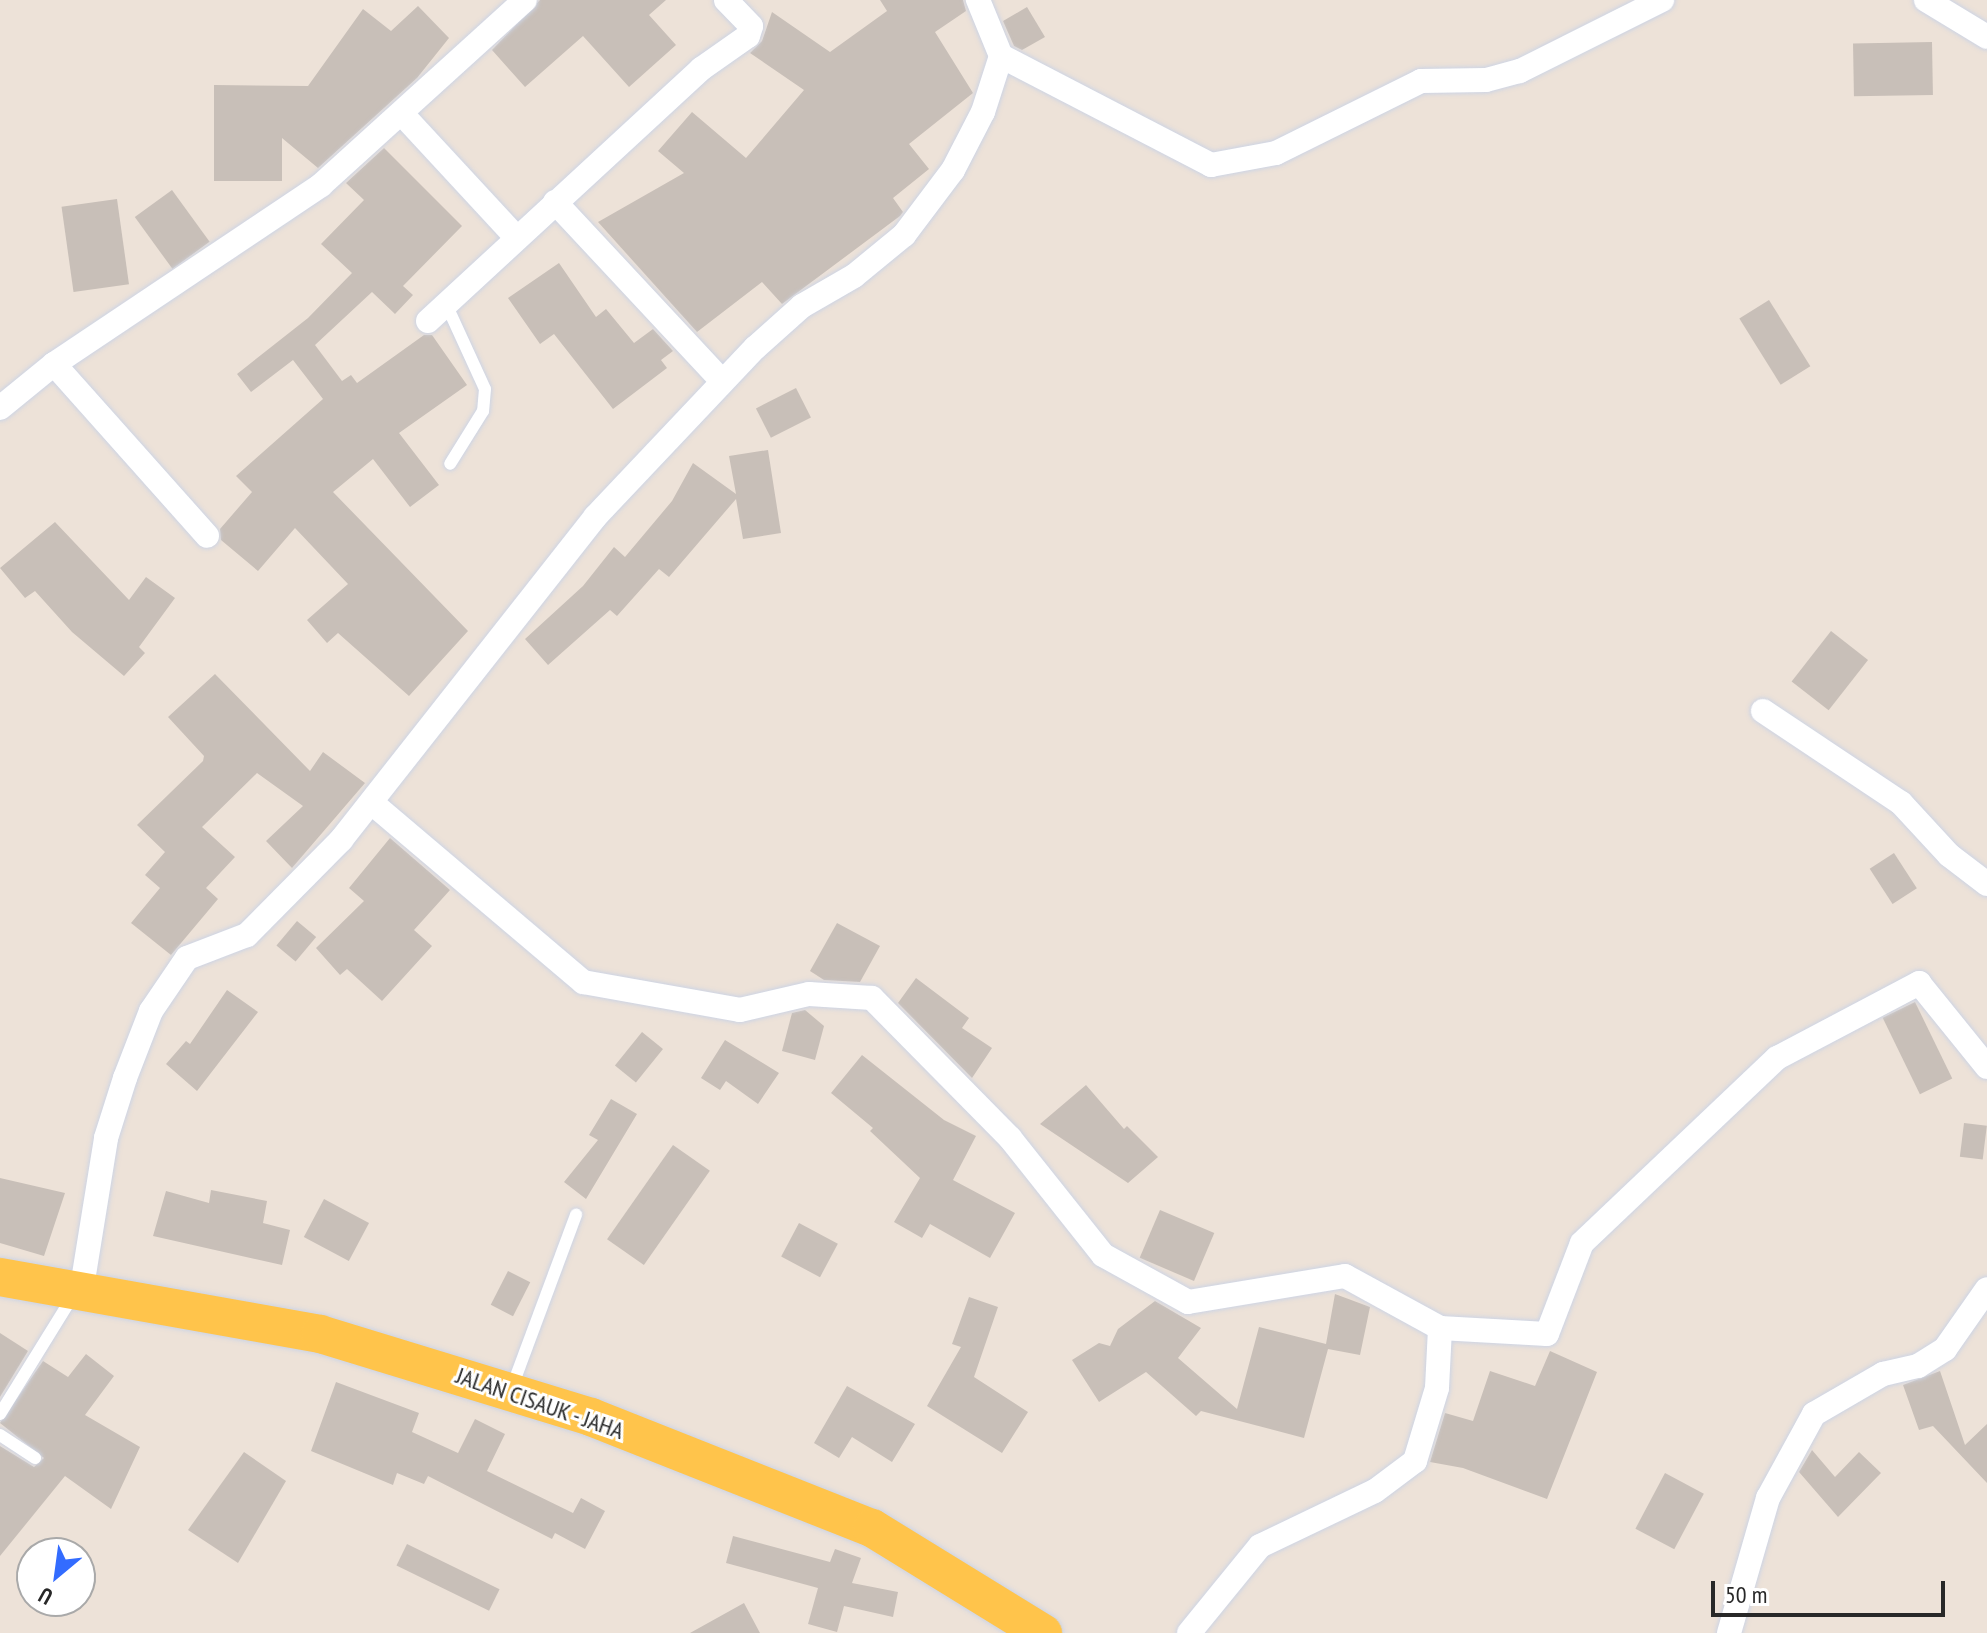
<!DOCTYPE html>
<style>
body{margin:0}
#map{position:relative;width:1987px;height:1633px;overflow:hidden;background:#ede2d8;font-family:"PT Sans Narrow",sans-serif}
div>[style]{position:absolute}
[style*='--x']{left:calc(var(--x)*1px);top:calc(var(--y)*1px);width:calc(var(--w)*1px);rotate:calc(var(--a)*1deg)}
.building>*{inset:0;background:#c8bfb8;transform-origin:0 0}
.roads{filter:drop-shadow(0 0 2px #cdd4e4) drop-shadow(0 0 2px #cdd4e4)}
.service>*{height:12px;margin:-6px;padding:0 6px;transform-origin:6px;border-radius:6px;background:#fff}
.minor>*{height:24px;margin:-12px;padding:0 12px;transform-origin:12px;border-radius:12px;background:#fff}
.primary>*{height:38px;margin:-19px;padding:0 19px;transform-origin:19px;border-radius:19px;background:#ffc44b}
span{translate:-50% -50%;white-space:nowrap;text-align:center;line-height:1.15;-webkit-text-stroke:6px #fff;paint-order:stroke}
.street-label{font-size:24px;color:#282828}
.north{position:absolute;left:16px;top:1537px;width:80px;height:80px;box-sizing:border-box;background:#fff;border:2px solid #a9a9a9;border-radius:50%;rotate:209deg;font-size:22px;font-weight:700;line-height:32px;text-align:center;color:#282828}
.north::after{content:'';display:block;margin:auto;width:28px;height:36px;background:#336cff;clip-path:polygon(50% 0,100% 100%,50% 72%,0 100%)}
.scale{position:absolute;left:1711px;top:1581px;width:234px;height:36px;box-sizing:border-box;border:4px solid #282828;border-top:0;padding-left:10px;font-size:24px;line-height:28px;white-space:nowrap;color:#282828;-webkit-text-stroke:6px #fff;paint-order:stroke}
</style>
<div id="map">
<div class="building">
<i style="clip-path:polygon(540px 0,666px 0,649px 15px,676px 45px,629px 87px,583px 36px,525px 87px,492px 50px)"></i>
<i style="clip-path:polygon(880px 0,963px 0,966px 11px,935px 32px,973px 93px,909px 144px,929px 169px,893px 198px,903px 212px,900px 216px,782px 304px,762px 282px,697px 332px,598px 222px,684px 173px,658px 151px,692px 112px,746px 158px,804px 90px,750px 53px,762px 41px,772px 12px,830px 52px,887px 11px)"></i>
<i style="clip-path:polygon(418px 6px,449px 38px,417px 78px,318px 168px,282px 138px,282px 181px,214px 181px,214px 85px,308px 86px,363px 9px,391px 31px)"></i>
<i style="clip-path:polygon(1027px 7px,1045px 37px,1022px 50px,1014px 46px,1003px 21px)"></i>
<i style="left:1932px;top:42px;width:53px;height:79px;rotate:89deg"></i>
<i style="clip-path:polygon(384px 148px,462px 226px,403px 286px,413px 295px,395px 314px,372px 292px,315px 345px,342px 381px,351px 375px,357px 383px,424px 335px,432px 335px,467px 385px,399px 433px,439px 485px,410px 507px,373px 459px,333px 492px,468px 631px,409px 696px,338px 633px,327px 643px,307px 620px,348px 584px,295px 528px,258px 571px,221px 540px,220px 529px,252px 492px,236px 476px,323px 399px,293px 360px,251px 392px,237px 374px,308px 318px,352px 273px,321px 244px,364px 200px,346px 183px)"></i>
<i style="left:172px;top:190px;width:64px;height:46px;rotate:54deg"></i>
<i style="left:117px;top:199px;width:86px;height:56px;rotate:82deg"></i>
<i style="clip-path:polygon(559px 263px,596px 317px,606px 309px,634px 343px,653px 329px,673px 351px,661px 360px,667px 368px,613px 409px,554px 334px,540px 344px,508px 298px)"></i>
<i style="left:1769px;top:300px;width:78px;height:35px;rotate:58deg"></i>
<i style="left:796px;top:388px;width:33px;height:45px;rotate:63deg"></i>
<i style="clip-path:polygon(768px 450px,781px 533px,743px 539px,736px 499px,669px 577px,659px 569px,617px 616px,610px 610px,548px 665px,525px 639px,583px 586px,614px 547px,625px 557px,672px 501px,693px 463px,736px 494px,729px 456px)"></i>
<i style="clip-path:polygon(55px 522px,129px 600px,146px 577px,175px 598px,139px 647px,145px 653px,124px 676px,72px 632px,35px 591px,25px 598px,0 568px)"></i>
<i style="left:1831px;top:631px;width:47px;height:64px;rotate:38deg"></i>
<i style="clip-path:polygon(215px 674px,310px 771px,323px 752px,365px 783px,292px 868px,266px 841px,303px 806px,257px 773px,202px 827px,235px 857px,206px 888px,218px 899px,171px 955px,131px 923px,160px 888px,145px 875px,165px 852px,137px 825px,203px 761px,204px 756px,168px 717px)"></i>
<i style="clip-path:polygon(390px 838px,450px 890px,414px 930px,432px 946px,382px 1001px,347px 969px,340px 975px,316px 948px,364px 901px,349px 888px)"></i>
<i style="left:1894px;top:853px;width:42px;height:29px;rotate:57deg"></i>
<i style="left:297px;top:921px;width:25px;height:32px;rotate:40deg"></i>
<i style="clip-path:polygon(837px 923px,880px 946px,860px 982px,824px 980px,810px 971px)"></i>
<i style="clip-path:polygon(916px 978px,969px 1018px,962px 1028px,992px 1048px,972px 1078px,898px 1003px)"></i>
<i style="clip-path:polygon(227px 990px,258px 1012px,197px 1091px,166px 1064px,186px 1041px,190px 1044px)"></i>
<i style="left:1915px;top:1002px;width:85px;height:36px;rotate:64deg"></i>
<i style="clip-path:polygon(805px 1010px,824px 1026px,815px 1060px,782px 1051px,792px 1013px)"></i>
<i style="left:642px;top:1032px;width:27px;height:43px;rotate:39deg"></i>
<i style="clip-path:polygon(725px 1040px,779px 1073px,758px 1104px,726px 1081px,720px 1090px,701px 1078px)"></i>
<i style="clip-path:polygon(862px 1055px,944px 1120px,976px 1136px,953px 1180px,1015px 1213px,990px 1258px,930px 1224px,922px 1238px,894px 1222px,920px 1178px,870px 1131px,873px 1128px,831px 1093px)"></i>
<i style="clip-path:polygon(1086px 1085px,1124px 1129px,1127px 1126px,1158px 1157px,1128px 1183px,1040px 1124px)"></i>
<i style="clip-path:polygon(611px 1099px,637px 1114px,586px 1199px,564px 1182px,598px 1140px,589px 1135px)"></i>
<i style="left:1964px;top:1123px;width:23px;height:34px;rotate:7deg"></i>
<i style="left:673px;top:1145px;width:45px;height:115px;rotate:35deg"></i>
<i style="clip-path:polygon(0 1178px,65px 1193px,44px 1256px,0 1243px)"></i>
<i style="clip-path:polygon(211px 1190px,267px 1201px,263px 1223px,290px 1230px,282px 1265px,153px 1236px,166px 1191px,209px 1203px)"></i>
<i style="left:324px;top:1199px;width:51px;height:43px;rotate:28deg"></i>
<i style="left:1160px;top:1210px;width:59px;height:52px;rotate:23deg"></i>
<i style="left:799px;top:1223px;width:44px;height:38px;rotate:28deg"></i>
<i style="left:508px;top:1271px;width:25px;height:38px;rotate:27deg"></i>
<i style="clip-path:polygon(1335px 1294px,1370px 1307px,1360px 1355px,1328px 1349px,1304px 1438px,1201px 1411px,1196px 1416px,1146px 1372px,1099px 1402px,1072px 1360px,1099px 1343px,1110px 1346px,1118px 1329px,1155px 1301px,1201px 1328px,1178px 1358px,1237px 1409px,1259px 1327px,1326px 1344px)"></i>
<i style="clip-path:polygon(969px 1297px,998px 1307px,974px 1377px,1028px 1412px,1002px 1453px,927px 1406px,961px 1347px,952px 1344px)"></i>
<i style="clip-path:polygon(0 1333px,28px 1351px,0 1397px)"></i>
<i style="clip-path:polygon(1550px 1351px,1597px 1372px,1547px 1499px,1463px 1468px,1430px 1462px,1445px 1413px,1473px 1421px,1490px 1371px,1535px 1386px)"></i>
<i style="clip-path:polygon(86px 1354px,114px 1376px,85px 1415px,140px 1447px,111px 1509px,65px 1476px,0 1556px,0 1446px,34px 1467px,44px 1458px,0 1423px,43px 1361px,68px 1377px)"></i>
<i style="clip-path:polygon(1940px 1371px,1965px 1445px,1987px 1424px,1987px 1483px,1933px 1426px,1919px 1430px,1903px 1385px)"></i>
<i style="clip-path:polygon(336px 1382px,419px 1413px,412px 1432px,458px 1453px,475px 1419px,505px 1434px,487px 1471px,573px 1513px,581px 1498px,605px 1511px,585px 1549px,555px 1533px,552px 1539px,428px 1476px,424px 1484px,397px 1473px,393px 1485px,311px 1451px)"></i>
<i style="clip-path:polygon(847px 1386px,915px 1424px,892px 1462px,852px 1437px,839px 1458px,814px 1443px)"></i>
<i style="clip-path:polygon(1812px 1450px,1835px 1477px,1859px 1452px,1881px 1473px,1838px 1517px,1799px 1472px)"></i>
<i style="clip-path:polygon(244px 1452px,286px 1481px,238px 1563px,188px 1530px)"></i>
<i style="left:1665px;top:1473px;width:44px;height:63px;rotate:28deg"></i>
<i style="clip-path:polygon(733px 1536px,830px 1562px,835px 1549px,861px 1558px,852px 1583px,898px 1592px,893px 1617px,844px 1606px,837px 1632px,808px 1624px,818px 1588px,726px 1563px)"></i>
<i style="left:407px;top:1544px;width:103px;height:24px;rotate:26deg"></i>
<i style="clip-path:polygon(744px 1603px,760px 1633px,690px 1633px)"></i>
</div>
<div class="roads">
<div class="service">
<i style="--x:447;--y:306;--w:91;--a:65.4"></i>
<i style="--x:485;--y:389;--w:22;--a:95"></i>
<i style="--x:483;--y:411;--w:62;--a:121.9"></i>
<i style="--x:512;--y:1387;--w:184;--a:-69.6"></i>
<i style="--x:0;--y:1414;--w:141;--a:-58.3"></i>
<i style="--x:0;--y:1435;--w:42;--a:33.3"></i>
</div>
<div class="minor">
<i style="--x:1926;--y:0;--w:71;--a:31.2"></i>
<i style="--x:1001;--y:56;--w:237;--a:27.4"></i>
<i style="--x:1211;--y:165;--w:66;--a:-10.5"></i>
<i style="--x:1276;--y:153;--w:162;--a:-26.4"></i>
<i style="--x:1421;--y:81;--w:65;--a:-0.9"></i>
<i style="--x:1486;--y:80;--w:35;--a:-15"></i>
<i style="--x:1520;--y:71;--w:159;--a:-26.6"></i>
<i style="--x:402;--y:114;--w:166;--a:47.2"></i>
<i style="--x:555;--y:202;--w:245;--a:47"></i>
<i style="--x:428;--y:321;--w:372;--a:-42.7"></i>
<i style="--x:701;--y:69;--w:57;--a:-35.1"></i>
<i style="--x:748;--y:36;--w:10;--a:-73"></i>
<i style="--x:751;--y:26;--w:36;--a:-134"></i>
<i style="--x:54;--y:364;--w:230;--a:48.3"></i>
<i style="--x:0;--y:408;--w:70;--a:-39.2"></i>
<i style="--x:54;--y:364;--w:321;--a:-33.8"></i>
<i style="--x:321;--y:185;--w:275;--a:-42.2"></i>
<i style="--x:1763;--y:711;--w:166;--a:33.7"></i>
<i style="--x:1901;--y:803;--w:71;--a:47.3"></i>
<i style="--x:1949;--y:855;--w:48;--a:37.3"></i>
<i style="--x:372;--y:803;--w:277;--a:40.3"></i>
<i style="--x:583;--y:982;--w:159;--a:10.1"></i>
<i style="--x:740;--y:1010;--w:71;--a:-13.1"></i>
<i style="--x:809;--y:994;--w:63;--a:3.6"></i>
<i style="--x:872;--y:998;--w:197;--a:45.4"></i>
<i style="--x:1010;--y:1138;--w:149;--a:51.5"></i>
<i style="--x:1103;--y:1255;--w:97;--a:28.9"></i>
<i style="--x:1188;--y:1302;--w:159;--a:-9.4"></i>
<i style="--x:1345;--y:1276;--w:108;--a:28.7"></i>
<i style="--x:1440;--y:1328;--w:107;--a:3.2"></i>
<i style="--x:1547;--y:1334;--w:97;--a:-69"></i>
<i style="--x:1582;--y:1243;--w:269;--a:-43.5"></i>
<i style="--x:1777;--y:1058;--w:161;--a:-27.8"></i>
<i style="--x:1919;--y:983;--w:108;--a:51"></i>
<i style="--x:81;--y:1293;--w:157;--a:-80.8"></i>
<i style="--x:106;--y:1138;--w:63;--a:-72.4"></i>
<i style="--x:125;--y:1078;--w:72;--a:-68.8"></i>
<i style="--x:151;--y:1011;--w:64;--a:-55.8"></i>
<i style="--x:187;--y:958;--w:64;--a:-21"></i>
<i style="--x:247;--y:935;--w:134;--a:-45.3"></i>
<i style="--x:341;--y:840;--w:411;--a:-51.8"></i>
<i style="--x:595;--y:517;--w:233;--a:-46.6"></i>
<i style="--x:755;--y:348;--w:63;--a:-41.8"></i>
<i style="--x:802;--y:306;--w:60;--a:-30"></i>
<i style="--x:854;--y:276;--w:65;--a:-39.4"></i>
<i style="--x:904;--y:235;--w:81;--a:-53"></i>
<i style="--x:953;--y:170;--w:65;--a:-62.7"></i>
<i style="--x:983;--y:112;--w:59;--a:-72.2"></i>
<i style="--x:1001;--y:56;--w:61;--a:-112.3"></i>
<i style="--x:1189;--y:1633;--w:112;--a:-50.8"></i>
<i style="--x:1260;--y:1546;--w:127;--a:-25.6"></i>
<i style="--x:1375;--y:1491;--w:50;--a:-36.9"></i>
<i style="--x:1415;--y:1461;--w:76;--a:-73.2"></i>
<i style="--x:1437;--y:1388;--w:60;--a:-87.1"></i>
<i style="--x:1729;--y:1633;--w:141;--a:-73.9"></i>
<i style="--x:1768;--y:1498;--w:96;--a:-61.3"></i>
<i style="--x:1814;--y:1414;--w:80;--a:-30.1"></i>
<i style="--x:1883;--y:1374;--w:36;--a:-13"></i>
<i style="--x:1918;--y:1366;--w:32;--a:-32"></i>
<i style="--x:1945;--y:1349;--w:73;--a:-55"></i>
</div>
<div class="primary">
<i style="--x:0;--y:1277;--w:325;--a:10.1"></i>
<i style="--x:320;--y:1334;--w:283;--a:17"></i>
<i style="--x:591;--y:1417;--w:302;--a:21.6"></i>
<i style="--x:872;--y:1528;--w:201;--a:31.6"></i>
</div>
</div>
<div class="street-label">
<span style="left:540px;top:1403px;rotate:19deg">JALAN CISAUK - JAHA</span>
</div>
<div class="north">U</div>
<div class="scale">50 m</div>
</div>
